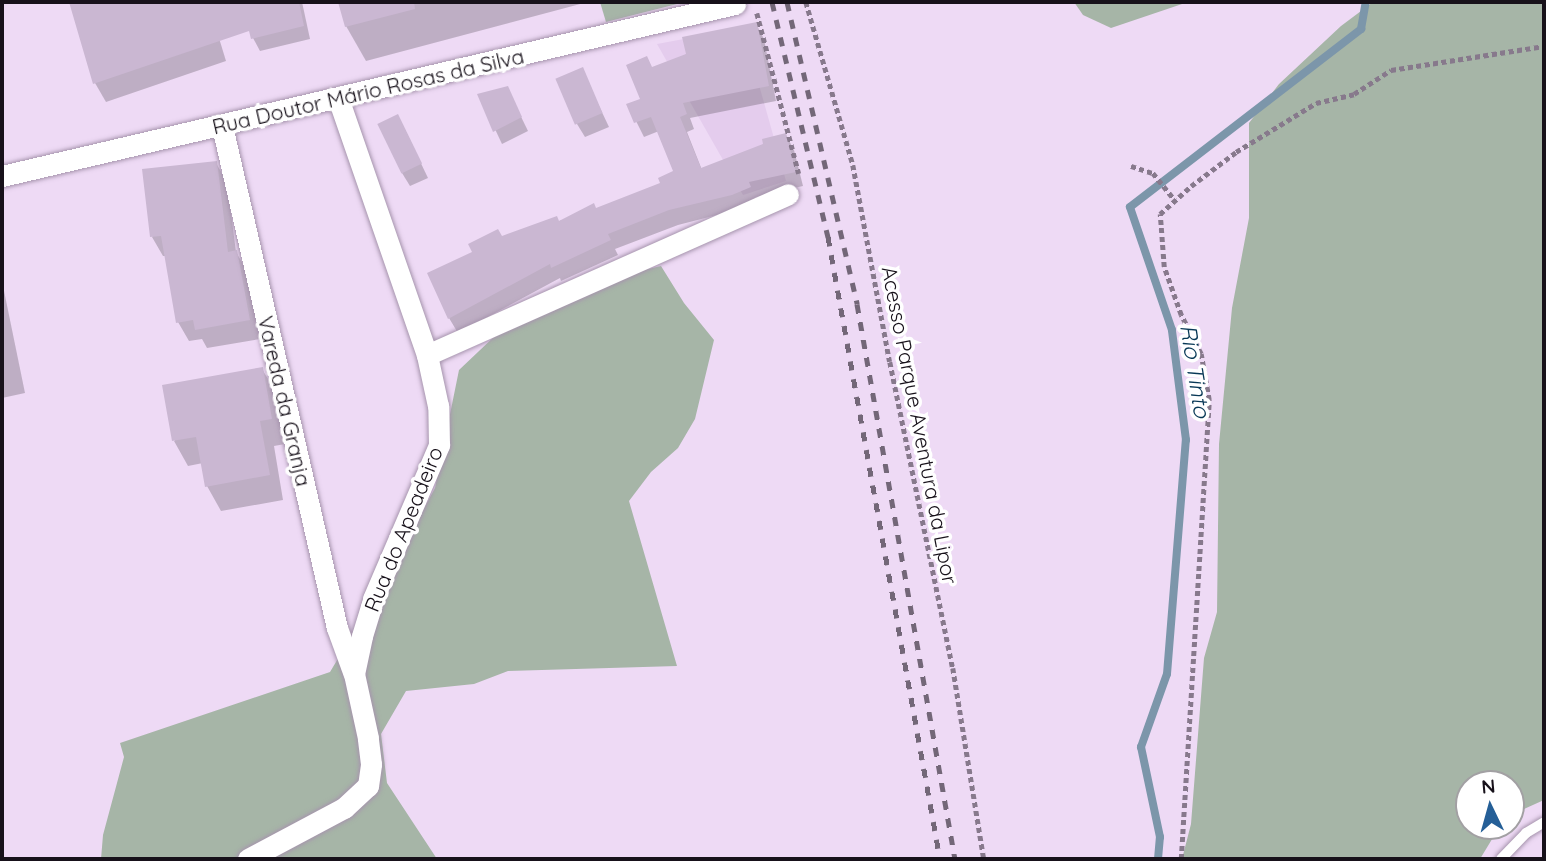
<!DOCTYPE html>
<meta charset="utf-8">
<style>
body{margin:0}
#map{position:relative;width:1546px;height:861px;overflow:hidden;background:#eedaf5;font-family:Quicksand,sans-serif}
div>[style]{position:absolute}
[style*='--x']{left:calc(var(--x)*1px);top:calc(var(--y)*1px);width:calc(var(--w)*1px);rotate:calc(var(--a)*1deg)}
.built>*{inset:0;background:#e4cced}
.green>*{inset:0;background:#a6b5a7}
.shadow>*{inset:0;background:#0003}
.stream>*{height:8px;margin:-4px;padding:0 4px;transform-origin:4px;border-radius:4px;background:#7c96aa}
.building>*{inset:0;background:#cab7d2;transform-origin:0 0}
.path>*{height:4.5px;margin-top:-2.25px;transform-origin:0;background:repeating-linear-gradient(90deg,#87798c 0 5px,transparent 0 8.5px)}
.roads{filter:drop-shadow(0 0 2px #a694ad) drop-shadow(0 0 2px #a694ad)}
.service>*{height:10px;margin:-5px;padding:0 5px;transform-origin:5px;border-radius:5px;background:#fff}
.minor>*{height:21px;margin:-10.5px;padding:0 10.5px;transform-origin:10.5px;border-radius:10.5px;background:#fff}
.rail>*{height:5px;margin-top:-2.5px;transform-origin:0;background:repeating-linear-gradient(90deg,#736778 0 9px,transparent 0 18px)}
span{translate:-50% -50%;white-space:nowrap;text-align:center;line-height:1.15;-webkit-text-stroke:7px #fff;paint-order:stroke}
.street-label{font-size:21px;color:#17111a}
.water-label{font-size:23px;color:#083856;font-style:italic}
.frame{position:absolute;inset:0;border:4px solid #17111a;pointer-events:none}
.north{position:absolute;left:1455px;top:770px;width:70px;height:70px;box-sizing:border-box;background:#fff;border:2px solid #a2a0a3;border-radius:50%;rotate:355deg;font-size:19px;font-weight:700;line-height:28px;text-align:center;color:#17111a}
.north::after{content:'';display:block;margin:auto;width:24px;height:32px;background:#255f97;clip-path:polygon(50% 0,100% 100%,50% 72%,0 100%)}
</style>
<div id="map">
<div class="built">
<i style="clip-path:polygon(743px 28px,786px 181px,743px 195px,657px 44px)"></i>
</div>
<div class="green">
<i style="clip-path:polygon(600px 2px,685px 2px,606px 22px)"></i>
<i style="clip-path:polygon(1074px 2px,1188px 2px,1111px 28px,1083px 15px)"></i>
<i style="clip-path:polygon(1373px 2px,1544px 2px,1544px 800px,1511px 815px,1511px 784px,1469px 784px,1469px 826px,1500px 826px,1480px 859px,1182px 859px,1191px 824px,1204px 658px,1217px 612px,1219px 444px,1232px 308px,1249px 218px,1249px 123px,1279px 84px,1341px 26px)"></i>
<i style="clip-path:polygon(661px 266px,684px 303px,714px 340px,695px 419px,678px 448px,651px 472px,629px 501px,677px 666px,508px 671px,474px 684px,406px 691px,381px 734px,387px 783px,437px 859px,101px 859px,103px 835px,124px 757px,120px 743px,330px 672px,388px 575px,435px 488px,459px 370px,498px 333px,578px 285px)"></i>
</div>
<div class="shadow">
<i style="clip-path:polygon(71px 2px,208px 2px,226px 61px,106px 102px,95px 83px)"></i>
<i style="clip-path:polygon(244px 2px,302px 2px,310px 39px,260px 51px,253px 38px)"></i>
<i style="clip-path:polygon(340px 2px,584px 2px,584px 3px,366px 61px,346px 26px)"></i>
<i style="clip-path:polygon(756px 24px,764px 39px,776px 101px,690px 118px,694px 129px,687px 132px,702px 170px,786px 135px,794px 150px,803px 186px,756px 197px,740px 209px,678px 225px,615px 249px,618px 255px,561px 281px,560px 278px,458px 333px,449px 318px,502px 238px,596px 210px,662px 185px,676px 172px,659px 131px,644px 137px,628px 105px,642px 100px,653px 69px)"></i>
<i style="clip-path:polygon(582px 70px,609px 127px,585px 137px,577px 124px)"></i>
<i style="clip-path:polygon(507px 88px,528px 131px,502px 144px,479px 95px)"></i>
<i style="clip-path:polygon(405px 130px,428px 178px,410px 186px,402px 173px)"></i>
<i style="clip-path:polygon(216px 163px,227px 182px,236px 252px,247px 271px,260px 339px,207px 348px,202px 339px,189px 341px,178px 322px,167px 256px,163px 256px,152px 237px)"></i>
<i style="clip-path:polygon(2px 281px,25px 393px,2px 398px)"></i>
<i style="clip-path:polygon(262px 369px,277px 394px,285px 444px,274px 446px,283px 500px,221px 511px,207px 486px,203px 463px,188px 466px,174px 441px)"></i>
</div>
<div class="stream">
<i style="--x:1158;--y:859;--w:22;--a:-85"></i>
<i style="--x:1160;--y:837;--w:92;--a:-101.9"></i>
<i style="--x:1141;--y:747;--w:77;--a:-70.4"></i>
<i style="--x:1167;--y:674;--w:235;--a:-85.4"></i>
<i style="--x:1186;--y:440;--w:111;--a:-97.3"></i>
<i style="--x:1172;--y:330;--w:130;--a:-108.9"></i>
<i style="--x:1130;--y:207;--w:292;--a:-37.6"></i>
<i style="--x:1361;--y:29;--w:27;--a:-80"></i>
</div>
<div class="building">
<i style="clip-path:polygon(69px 2px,299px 2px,304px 26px,251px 39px,249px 31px,93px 84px)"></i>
<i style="clip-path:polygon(338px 2px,414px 2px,415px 9px,345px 27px)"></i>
<i style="clip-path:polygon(757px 22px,769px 86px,683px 103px,687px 114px,680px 117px,701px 168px,763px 144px,762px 139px,786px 133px,796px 172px,749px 182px,751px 187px,732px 195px,669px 210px,608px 234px,611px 240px,551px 268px,550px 264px,448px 319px,427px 273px,472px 252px,468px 244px,498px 229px,502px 236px,557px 216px,559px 221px,594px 203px,596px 208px,660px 183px,658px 178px,673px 171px,651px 117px,634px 123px,626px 104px,640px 99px,626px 65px,647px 56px,652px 67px,686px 54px,682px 37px)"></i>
<i style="left:583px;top:67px;width:50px;height:30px;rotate:67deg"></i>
<i style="clip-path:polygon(508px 86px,522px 117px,493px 132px,477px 94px)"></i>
<i style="left:398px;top:114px;width:55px;height:23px;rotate:64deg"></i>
<i style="clip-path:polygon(217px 161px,228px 252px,237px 250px,250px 320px,195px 330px,193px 320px,176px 323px,161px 236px,150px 237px,142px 169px)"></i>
<i style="clip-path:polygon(263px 367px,272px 419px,260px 421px,270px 475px,205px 487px,196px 437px,172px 441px,162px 385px)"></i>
</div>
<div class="path">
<i style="--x:806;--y:2;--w:170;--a:73.9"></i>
<i style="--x:853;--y:165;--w:200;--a:79.4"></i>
<i style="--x:890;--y:362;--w:312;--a:78.4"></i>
<i style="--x:953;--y:668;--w:193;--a:80.8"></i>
<i style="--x:757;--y:13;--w:166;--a:75.4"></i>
<i style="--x:1131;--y:166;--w:23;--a:18"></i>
<i style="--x:1153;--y:173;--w:35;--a:51"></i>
<i style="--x:1181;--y:859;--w:460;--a:-86.5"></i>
<i style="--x:1209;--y:400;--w:47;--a:-99.9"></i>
<i style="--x:1201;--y:354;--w:44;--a:-117.1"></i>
<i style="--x:1181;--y:315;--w:51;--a:-109.5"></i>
<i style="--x:1164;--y:267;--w:53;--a:-94.3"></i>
<i style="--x:1160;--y:214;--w:42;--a:-42.1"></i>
<i style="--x:1191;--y:186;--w:56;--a:-37.1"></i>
<i style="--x:1236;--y:152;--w:94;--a:-31.5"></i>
<i style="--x:1316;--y:103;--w:39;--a:-13"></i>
<i style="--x:1354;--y:94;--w:44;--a:-33"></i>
<i style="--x:1391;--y:70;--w:155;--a:-8.9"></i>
</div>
<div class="roads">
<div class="service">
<i style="--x:1501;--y:859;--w:36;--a:-46"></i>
<i style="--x:1526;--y:833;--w:21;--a:-31"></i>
</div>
<div class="minor">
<i style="--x:222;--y:126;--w:515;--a:77.1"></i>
<i style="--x:337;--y:628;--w:47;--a:70"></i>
<i style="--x:2;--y:176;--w:753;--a:-13.21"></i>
<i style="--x:427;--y:355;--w:395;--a:-24"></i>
<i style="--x:248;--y:859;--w:109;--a:-28"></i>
<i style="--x:344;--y:808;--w:33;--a:-43"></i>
<i style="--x:368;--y:786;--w:22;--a:-82"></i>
<i style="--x:371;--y:764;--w:26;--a:-97"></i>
<i style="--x:368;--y:738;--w:66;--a:-102.3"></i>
<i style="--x:354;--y:674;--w:39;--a:-78"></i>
<i style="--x:362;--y:636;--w:39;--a:-73"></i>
<i style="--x:373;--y:599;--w:168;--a:-66.8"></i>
<i style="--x:439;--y:445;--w:39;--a:-91"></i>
<i style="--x:438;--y:406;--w:52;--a:-102.2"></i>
<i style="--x:427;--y:355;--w:272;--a:-109.1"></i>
</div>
</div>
<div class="rail">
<i style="--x:772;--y:2;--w:242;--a:76.6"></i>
<i style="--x:828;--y:237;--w:632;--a:79.79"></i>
<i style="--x:787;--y:2;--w:310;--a:76.9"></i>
<i style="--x:857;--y:304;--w:564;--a:79.99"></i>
</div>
<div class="street-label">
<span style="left:368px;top:91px;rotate:-13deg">Rua Doutor Mário Rosas da Silva</span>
<span style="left:285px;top:401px;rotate:77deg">Vareda da Granja</span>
<span style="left:920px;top:425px;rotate:79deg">Acesso Parque Aventura da Lipor</span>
<span style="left:403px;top:529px;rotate:-68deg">Rua do Apeadeiro</span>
</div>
<div class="water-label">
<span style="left:1195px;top:371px;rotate:81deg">Rio Tinto</span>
</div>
<div class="frame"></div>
<div class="north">N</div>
</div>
